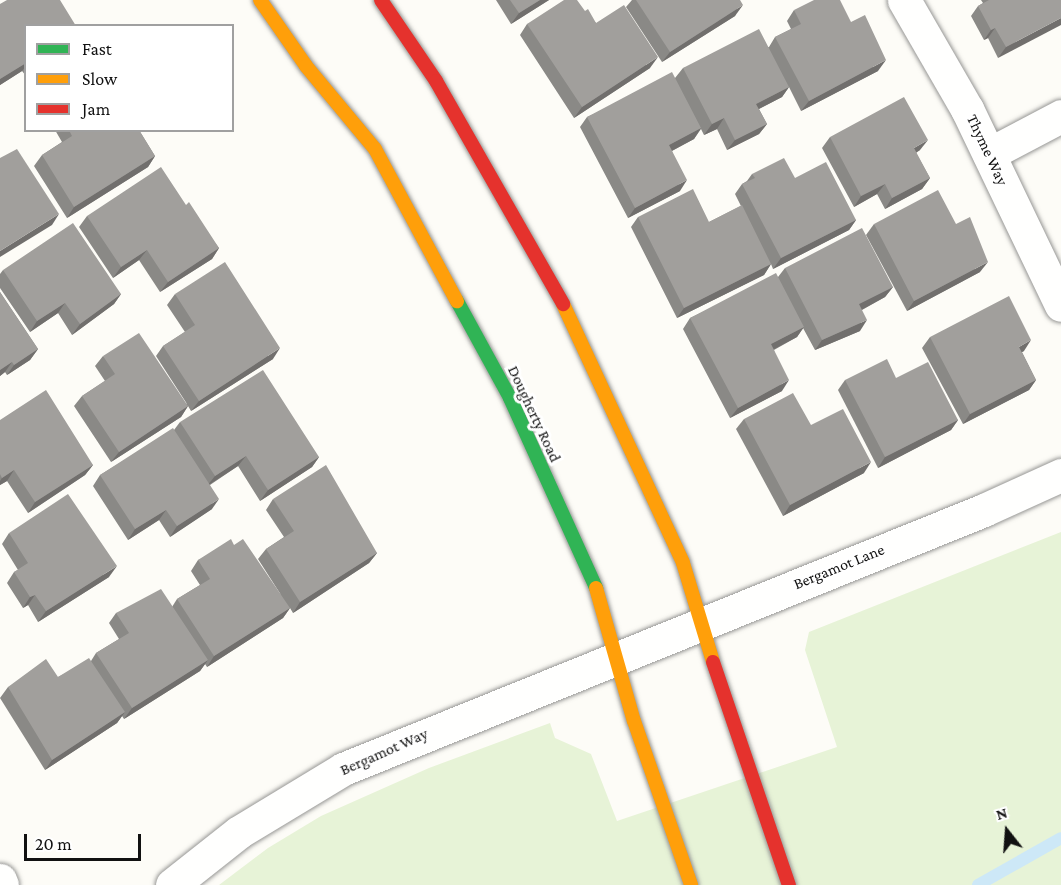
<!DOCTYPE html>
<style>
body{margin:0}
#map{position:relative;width:1061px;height:885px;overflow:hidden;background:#fdfcf7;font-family:"Crimson Pro",serif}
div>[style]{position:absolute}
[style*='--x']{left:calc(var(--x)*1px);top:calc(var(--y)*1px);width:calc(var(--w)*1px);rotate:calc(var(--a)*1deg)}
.green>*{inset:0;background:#e7f3d7}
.stream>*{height:12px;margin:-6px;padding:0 6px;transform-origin:6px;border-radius:6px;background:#cde8f7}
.roads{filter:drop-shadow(0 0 2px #979795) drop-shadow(0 0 2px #979795)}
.street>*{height:33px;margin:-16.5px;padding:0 16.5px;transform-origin:16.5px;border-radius:16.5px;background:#fffffe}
.fast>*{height:14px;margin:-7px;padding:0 7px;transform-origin:7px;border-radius:7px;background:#30b455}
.slow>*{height:14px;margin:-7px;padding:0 7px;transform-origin:7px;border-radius:7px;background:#ff9f0a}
.jam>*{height:14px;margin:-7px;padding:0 7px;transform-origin:7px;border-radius:7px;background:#e5322d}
.wall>*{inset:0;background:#8a8986}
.shaded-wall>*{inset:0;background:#716f6d}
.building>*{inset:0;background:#a19f9c}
span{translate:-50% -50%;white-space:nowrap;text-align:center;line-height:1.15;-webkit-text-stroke:6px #fff;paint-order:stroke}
.street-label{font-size:16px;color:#111}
.legend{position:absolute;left:24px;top:24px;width:210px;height:108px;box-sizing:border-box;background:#fff;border:2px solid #a0a0a0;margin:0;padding:8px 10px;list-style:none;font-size:18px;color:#111}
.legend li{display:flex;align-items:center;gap:12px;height:30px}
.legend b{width:30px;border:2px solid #a0a0a0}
.north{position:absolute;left:977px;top:801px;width:60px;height:60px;-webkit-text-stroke:4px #fff;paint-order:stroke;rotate:343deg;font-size:16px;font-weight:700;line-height:24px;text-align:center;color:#111}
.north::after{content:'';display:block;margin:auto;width:21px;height:27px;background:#111;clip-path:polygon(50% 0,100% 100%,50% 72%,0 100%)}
.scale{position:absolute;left:24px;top:834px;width:117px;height:27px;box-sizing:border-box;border:3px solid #111;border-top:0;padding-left:8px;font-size:18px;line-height:21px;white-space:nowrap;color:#111;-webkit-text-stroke:4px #fff;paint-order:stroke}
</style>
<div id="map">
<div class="green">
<i style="clip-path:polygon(1061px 532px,1061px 885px,219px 885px,268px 848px,321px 816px,429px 768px,550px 723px,555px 738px,591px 754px,617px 821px,837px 747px,805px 650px,809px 632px)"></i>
</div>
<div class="stream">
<i style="--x:978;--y:885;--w:95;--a:-29.5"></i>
</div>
<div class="roads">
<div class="street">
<i style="--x:904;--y:0;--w:126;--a:60"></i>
<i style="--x:967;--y:109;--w:217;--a:64.4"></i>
<i style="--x:989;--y:154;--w:81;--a:-27.8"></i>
<i style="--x:0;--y:880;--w:5;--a:68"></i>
<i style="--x:172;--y:885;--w:85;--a:-38.3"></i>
<i style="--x:239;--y:832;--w:122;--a:-31.2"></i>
<i style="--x:343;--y:769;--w:691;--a:-22"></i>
<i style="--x:984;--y:510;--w:85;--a:-24.4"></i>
</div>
<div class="fast">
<i style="--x:457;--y:301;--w:111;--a:61.3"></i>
<i style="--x:510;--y:398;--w:209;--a:65.6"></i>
</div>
<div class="slow">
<i style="--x:260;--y:0;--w:80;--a:55.1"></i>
<i style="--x:306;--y:66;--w:108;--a:50.3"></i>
<i style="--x:375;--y:149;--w:173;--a:61.7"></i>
<i style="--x:563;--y:304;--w:285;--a:65.1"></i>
<i style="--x:683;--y:563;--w:103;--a:73.1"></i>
<i style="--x:596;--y:588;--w:138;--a:74.1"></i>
<i style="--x:634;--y:721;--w:174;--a:70.8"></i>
</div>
<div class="jam">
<i style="--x:381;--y:0;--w:98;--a:55.8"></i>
<i style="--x:436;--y:81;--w:257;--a:60.3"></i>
<i style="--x:713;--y:662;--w:236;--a:71.2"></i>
</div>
</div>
<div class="wall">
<i style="clip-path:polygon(496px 0,549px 0,511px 24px)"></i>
<i style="clip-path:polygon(632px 0,740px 0,735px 16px,662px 62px,626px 7px)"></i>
<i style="clip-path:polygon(981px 0,1061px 0,998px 58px,988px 38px,984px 40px,971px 16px,978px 6px,983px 3px)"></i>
<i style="clip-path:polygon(0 4px,26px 26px,26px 76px,22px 71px,0 85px)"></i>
<i style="clip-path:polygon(794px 10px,878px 71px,801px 111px,789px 87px,782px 97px,759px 109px,767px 124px,759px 134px,727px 150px,717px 129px,704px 135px,701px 129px,694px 139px,672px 151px,680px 191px,628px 218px,580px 127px,587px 117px,675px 78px,683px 68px,769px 47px,775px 37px,791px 29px,787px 21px)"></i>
<i style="clip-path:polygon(585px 11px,596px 23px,650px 68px,574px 118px,520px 35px,527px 24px)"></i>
<i style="clip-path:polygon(55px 130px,139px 130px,155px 156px,148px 167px,67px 218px,34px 166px,42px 155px,62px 142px)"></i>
<i style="clip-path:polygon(830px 137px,920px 150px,916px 153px,930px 178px,922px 189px,885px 209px,877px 194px,854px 207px,822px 148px)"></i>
<i style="clip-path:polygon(752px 174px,795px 178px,856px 220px,849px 230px,773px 269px,771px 264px,764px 275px,677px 318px,631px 227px,638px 217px,709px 222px,741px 206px,735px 194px,742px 184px,747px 181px)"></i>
<i style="clip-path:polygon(186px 205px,219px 248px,212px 259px,160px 292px,139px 260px,113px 278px,79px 227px,87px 216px)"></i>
<i style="clip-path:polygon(874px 224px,980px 272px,907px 311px,866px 235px)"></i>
<i style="clip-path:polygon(785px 268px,893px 287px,885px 297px,862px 310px,860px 331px,815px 350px,803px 328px,797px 337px,774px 350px,782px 391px,730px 418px,683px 329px,690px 318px,778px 277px)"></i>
<i style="clip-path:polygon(3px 270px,121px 294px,114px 304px,72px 335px,58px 313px,30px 332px,0 288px,0 274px)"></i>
<i style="clip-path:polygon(0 292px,38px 349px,30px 360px,7px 375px,5px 372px,0 376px)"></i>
<i style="clip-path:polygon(175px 294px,273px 359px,191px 411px,188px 406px,181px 417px,111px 462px,74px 406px,82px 396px,105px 381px,95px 366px,103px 356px,187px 404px,156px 356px,163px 346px,185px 332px,167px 305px)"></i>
<i style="clip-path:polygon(930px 337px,1024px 351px,1022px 352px,1036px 380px,1029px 390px,963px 424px,922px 348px)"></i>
<i style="clip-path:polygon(896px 378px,958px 420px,951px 430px,878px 468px,838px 390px,845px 380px)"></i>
<i style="clip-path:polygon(744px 419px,811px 425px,864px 473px,783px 516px,736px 429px)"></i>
<i style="clip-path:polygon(0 420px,93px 465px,85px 475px,28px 513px,7px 481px,0 485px)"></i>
<i style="clip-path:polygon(180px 422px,319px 457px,312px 467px,260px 501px,238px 466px,210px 485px,212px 509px,170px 537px,159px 520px,128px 540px,93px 486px,100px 475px,174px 430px)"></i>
<i style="clip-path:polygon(273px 499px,377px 553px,369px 563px,293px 613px,290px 608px,283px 618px,207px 667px,205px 664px,200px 671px,124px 719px,122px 716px,117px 723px,45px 770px,0 698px,8px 687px,58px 677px,91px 661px,96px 653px,119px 639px,109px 623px,116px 613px,172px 607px,177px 599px,200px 585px,191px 571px,198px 560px,234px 545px,281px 595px,258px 559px,266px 549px,284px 537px,266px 510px)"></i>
<i style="clip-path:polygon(9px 533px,109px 577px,38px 622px,28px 605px,23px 608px,7px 583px,14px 572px,18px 570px,2px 544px)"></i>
</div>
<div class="shaded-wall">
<i style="clip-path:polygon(540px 0,549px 0,511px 24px,519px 13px)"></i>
<i style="clip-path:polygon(743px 5px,735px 16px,662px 62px,670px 52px)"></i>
<i style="clip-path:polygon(1061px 18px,1061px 25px,998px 58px,1006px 47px)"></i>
<i style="clip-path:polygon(995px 28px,988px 38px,984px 40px,991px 30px)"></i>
<i style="clip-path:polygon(658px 57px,650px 68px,574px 118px,582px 107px)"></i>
<i style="clip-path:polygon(886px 60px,878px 71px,801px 111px,809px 101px)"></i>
<i style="clip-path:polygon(26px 63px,26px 66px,22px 71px,0 85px,0 79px)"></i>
<i style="clip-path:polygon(789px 87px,782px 97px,749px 114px,756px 104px)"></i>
<i style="clip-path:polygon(724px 118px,717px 129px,704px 135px,712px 124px)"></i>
<i style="clip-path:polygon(767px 124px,759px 134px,727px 150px,735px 140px)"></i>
<i style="clip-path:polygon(701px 128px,694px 139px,662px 156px,669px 145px)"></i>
<i style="clip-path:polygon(928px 140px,920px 150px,906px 158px,914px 148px)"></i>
<i style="clip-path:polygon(155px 156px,148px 167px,67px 218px,74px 207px)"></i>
<i style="clip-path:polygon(930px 178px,922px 189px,885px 209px,892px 198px)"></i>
<i style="clip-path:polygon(687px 180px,680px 191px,628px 218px,635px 208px)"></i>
<i style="clip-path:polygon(885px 184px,877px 194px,854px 207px,861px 196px)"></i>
<i style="clip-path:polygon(59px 214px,52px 225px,0 257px,0 251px)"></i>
<i style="clip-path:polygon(856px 220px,849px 230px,773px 269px,781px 258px)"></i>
<i style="clip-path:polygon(219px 248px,212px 259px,160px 292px,168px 282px)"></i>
<i style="clip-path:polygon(147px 250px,139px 260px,113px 278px,121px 267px)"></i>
<i style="clip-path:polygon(988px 262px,980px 272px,907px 311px,914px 301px)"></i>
<i style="clip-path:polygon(771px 264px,764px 275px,677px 318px,684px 308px)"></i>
<i style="clip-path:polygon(893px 287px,885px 297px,852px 315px,859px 304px)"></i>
<i style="clip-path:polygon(121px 294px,114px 304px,72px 335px,80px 324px)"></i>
<i style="clip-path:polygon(65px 303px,58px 313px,30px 332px,37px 321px)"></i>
<i style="clip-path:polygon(867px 320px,860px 331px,815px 350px,822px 340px)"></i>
<i style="clip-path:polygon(804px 327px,797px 337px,763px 355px,771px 344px)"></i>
<i style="clip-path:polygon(1031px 340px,1024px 351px,1012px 357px,1019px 347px)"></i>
<i style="clip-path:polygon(280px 348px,273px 359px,191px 411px,199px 401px)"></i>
<i style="clip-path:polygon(38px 349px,30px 360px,7px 375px,14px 365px)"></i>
<i style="clip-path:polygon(12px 362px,5px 372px,0 376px,0 370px)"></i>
<i style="clip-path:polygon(789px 380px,782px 391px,730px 418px,738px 408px)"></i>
<i style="clip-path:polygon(1036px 380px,1029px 390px,963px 424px,970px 414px)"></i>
<i style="clip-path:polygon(188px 406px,181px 417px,111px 462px,119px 452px)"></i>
<i style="clip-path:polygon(958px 420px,951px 430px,878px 468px,885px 457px)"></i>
<i style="clip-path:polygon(246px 456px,238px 466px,207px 486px,215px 476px)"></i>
<i style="clip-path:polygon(319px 457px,312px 467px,260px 501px,268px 490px)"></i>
<i style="clip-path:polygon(871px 462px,864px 473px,783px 516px,790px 505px)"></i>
<i style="clip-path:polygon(93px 465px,85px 475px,28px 513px,35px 502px)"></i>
<i style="clip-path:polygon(14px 470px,7px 481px,0 485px,0 481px,2px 478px)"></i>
<i style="clip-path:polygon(219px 499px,212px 509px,170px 537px,177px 526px)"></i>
<i style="clip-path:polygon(166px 510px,159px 520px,128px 540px,135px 529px)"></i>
<i style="clip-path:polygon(377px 553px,369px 563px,293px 613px,300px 602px)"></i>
<i style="clip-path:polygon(117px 566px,109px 577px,38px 622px,46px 611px)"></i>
<i style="clip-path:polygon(35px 595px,28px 605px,23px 608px,30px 597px)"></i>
<i style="clip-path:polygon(290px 608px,283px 618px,207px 667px,214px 656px)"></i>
<i style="clip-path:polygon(208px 660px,200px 671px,124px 719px,132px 708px)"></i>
<i style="clip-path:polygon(125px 712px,117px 723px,45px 770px,52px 760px)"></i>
</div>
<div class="building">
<i style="clip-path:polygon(7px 0,60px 0,76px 26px,26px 26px,26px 63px,0 79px,0 4px)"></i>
<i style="clip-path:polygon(510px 0,540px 0,519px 13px)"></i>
<i style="clip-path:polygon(564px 0,577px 0,585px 11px,588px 9px,596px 23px,624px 5px,658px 57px,582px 107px,527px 24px)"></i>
<i style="clip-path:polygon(636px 0,740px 0,743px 5px,670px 52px)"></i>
<i style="clip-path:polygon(814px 0,840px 0,851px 22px,865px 15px,886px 60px,809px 101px,775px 37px,801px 24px,794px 10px)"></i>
<i style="clip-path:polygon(989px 0,1061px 0,1061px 18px,1006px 47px,995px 28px,991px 30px,978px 6px)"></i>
<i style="clip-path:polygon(759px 29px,789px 87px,756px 104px,767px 124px,735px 140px,724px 118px,712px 124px,683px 68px)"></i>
<i style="clip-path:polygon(672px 72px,701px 128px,669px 145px,687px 180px,635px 208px,587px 117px)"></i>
<i style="clip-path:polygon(904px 97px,928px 140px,914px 148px,930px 178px,892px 198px,885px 184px,861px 196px,830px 137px)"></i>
<i style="clip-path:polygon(69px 130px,139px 130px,155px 156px,74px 207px,42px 155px,72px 136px)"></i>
<i style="clip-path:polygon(17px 149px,59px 214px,0 251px,0 158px)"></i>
<i style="clip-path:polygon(784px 158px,795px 178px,826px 162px,856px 220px,781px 258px,742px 184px,755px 178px,752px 174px)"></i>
<i style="clip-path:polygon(161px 167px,186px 205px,189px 202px,219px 248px,168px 282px,147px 250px,121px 267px,87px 216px)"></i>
<i style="clip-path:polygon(693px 189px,709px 222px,742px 205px,771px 264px,684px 308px,638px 217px)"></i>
<i style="clip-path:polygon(938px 190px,956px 224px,970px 217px,988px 262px,914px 301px,874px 224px)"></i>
<i style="clip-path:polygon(73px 223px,121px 294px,80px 324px,65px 303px,37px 321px,3px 270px)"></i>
<i style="clip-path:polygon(862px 228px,893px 287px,859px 304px,867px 320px,822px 340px,785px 268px)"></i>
<i style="clip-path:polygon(225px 262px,280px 348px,199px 401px,163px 346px,195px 325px,175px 294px)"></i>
<i style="clip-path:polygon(776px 273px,804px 327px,771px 344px,789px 380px,738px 408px,690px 318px)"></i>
<i style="clip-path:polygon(0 292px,38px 349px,14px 365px,12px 362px,0 370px)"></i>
<i style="clip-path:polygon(1009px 296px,1031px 340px,1019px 347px,1036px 380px,970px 414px,930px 337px)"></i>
<i style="clip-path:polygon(139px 333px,188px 406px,119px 452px,82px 396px,115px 374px,103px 356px)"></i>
<i style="clip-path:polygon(887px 359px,896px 378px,928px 362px,958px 420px,885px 457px,845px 380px)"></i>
<i style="clip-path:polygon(263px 370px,319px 457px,268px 490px,246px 456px,215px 476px,180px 422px)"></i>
<i style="clip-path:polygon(46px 390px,93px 465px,35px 502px,14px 470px,2px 478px,0 474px,0 420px)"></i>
<i style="clip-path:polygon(793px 393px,811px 425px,843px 409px,871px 462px,790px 505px,744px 419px)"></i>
<i style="clip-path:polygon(173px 428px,219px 499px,177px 526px,166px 510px,135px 529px,100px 475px)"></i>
<i style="clip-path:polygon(326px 465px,377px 553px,300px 602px,266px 549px,294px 531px,273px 499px)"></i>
<i style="clip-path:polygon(68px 494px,117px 566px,46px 611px,35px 595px,30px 597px,14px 572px,28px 563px,9px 533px)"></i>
<i style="clip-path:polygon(231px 539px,234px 545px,243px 539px,290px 608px,214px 656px,177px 599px,210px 579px,198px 560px)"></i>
<i style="clip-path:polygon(161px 589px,208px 660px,132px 708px,96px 653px,129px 633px,116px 613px)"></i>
<i style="clip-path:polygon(89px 658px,125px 712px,52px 760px,8px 687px,46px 659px,58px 677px)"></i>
</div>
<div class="street-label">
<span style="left:987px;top:150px;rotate:65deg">Thyme Way</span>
<span style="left:534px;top:414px;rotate:65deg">Dougherty Road</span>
<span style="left:839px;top:567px;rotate:-22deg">Bergamot Lane</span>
<span style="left:384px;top:752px;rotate:-24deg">Bergamot Way</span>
</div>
<ul class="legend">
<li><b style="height:8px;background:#30b455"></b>Fast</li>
<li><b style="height:8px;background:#ff9f0a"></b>Slow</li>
<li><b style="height:8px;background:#e5322d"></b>Jam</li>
</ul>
<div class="north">N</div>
<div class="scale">20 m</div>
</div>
